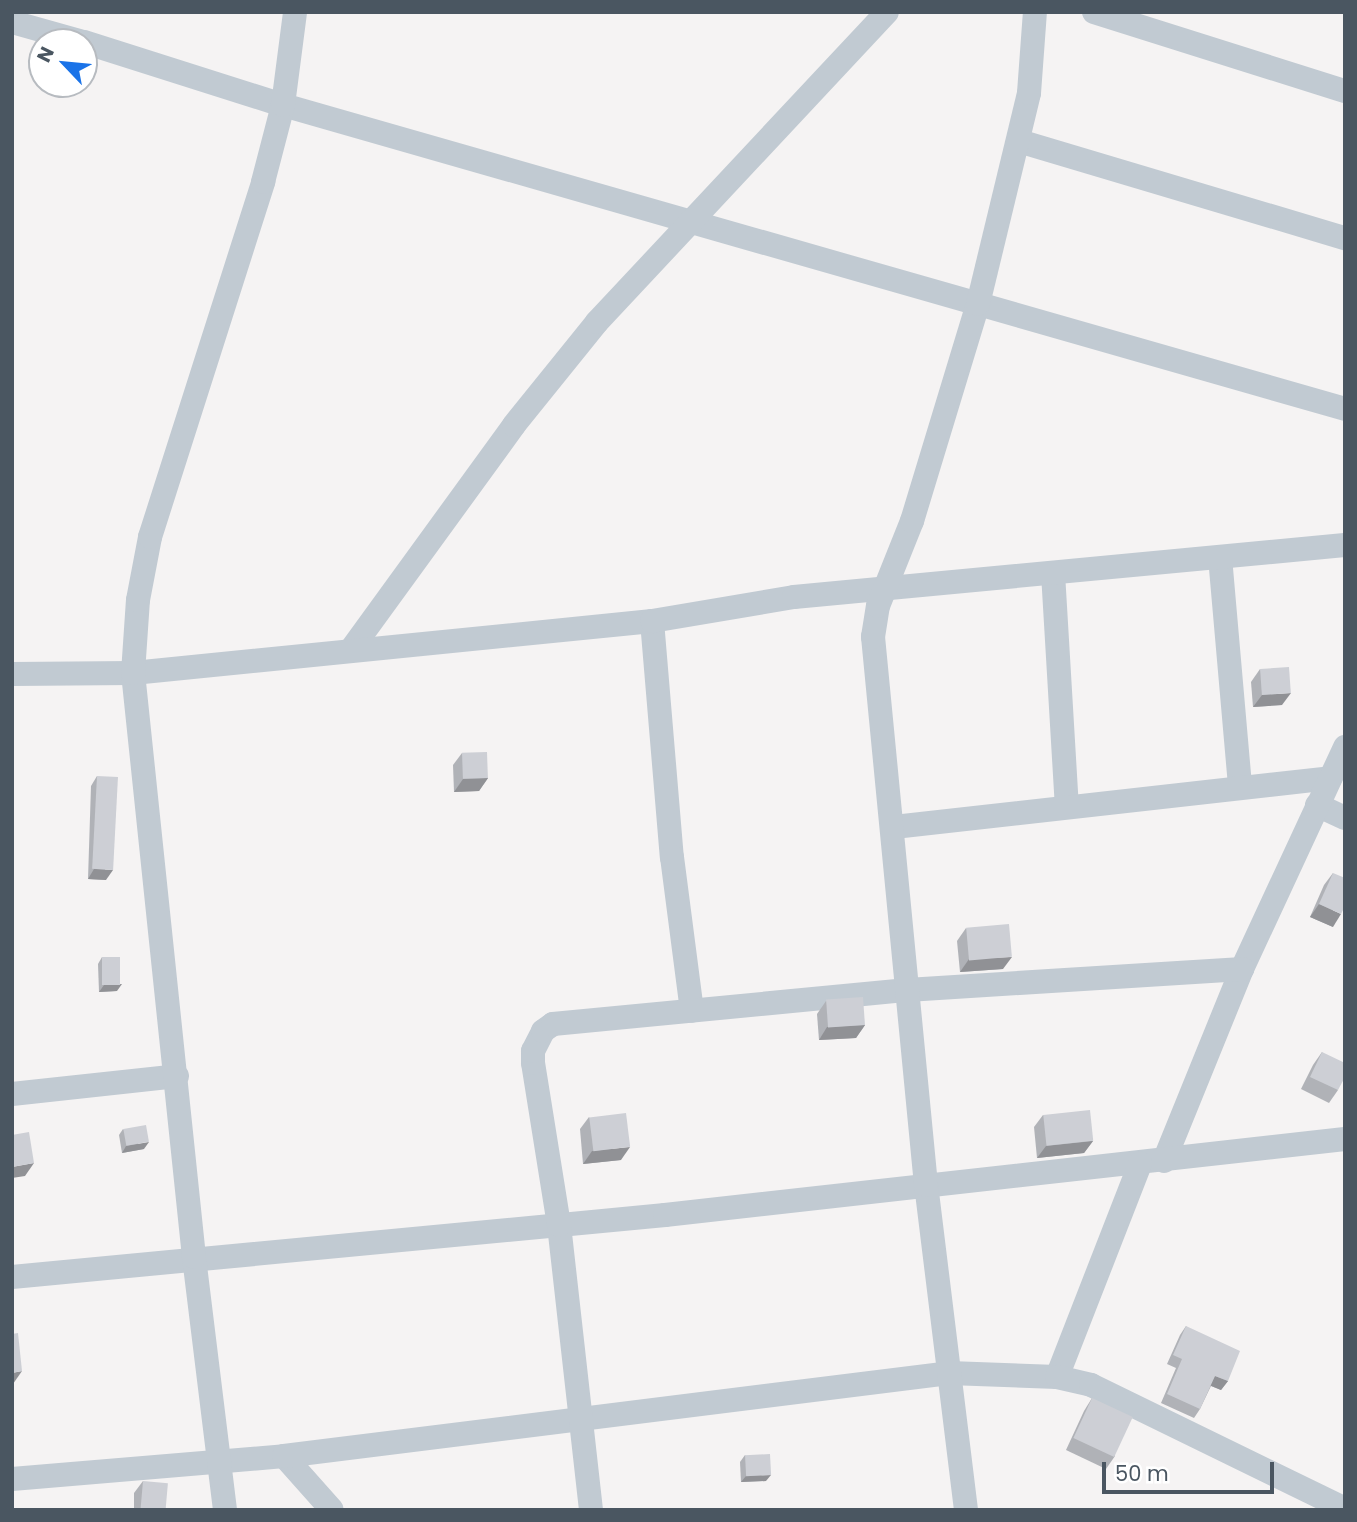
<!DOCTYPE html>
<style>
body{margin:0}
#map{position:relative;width:1357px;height:1522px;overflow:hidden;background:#f5f3f3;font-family:Poppins,sans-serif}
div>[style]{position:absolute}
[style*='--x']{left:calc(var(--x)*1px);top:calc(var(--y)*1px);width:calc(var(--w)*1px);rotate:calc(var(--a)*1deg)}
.street>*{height:24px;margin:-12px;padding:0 12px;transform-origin:12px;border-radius:12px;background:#c1cad2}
.wall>*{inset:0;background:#b0b2b7}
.shaded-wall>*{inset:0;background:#909195}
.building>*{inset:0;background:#cdcfd5;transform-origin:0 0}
span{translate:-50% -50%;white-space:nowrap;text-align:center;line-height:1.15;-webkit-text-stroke:7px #fff;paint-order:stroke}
.frame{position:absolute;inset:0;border:14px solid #4a5661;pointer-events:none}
.north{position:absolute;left:28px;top:28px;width:70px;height:70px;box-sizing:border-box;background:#fff;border:2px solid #b7bbc0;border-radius:50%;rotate:296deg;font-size:19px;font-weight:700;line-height:28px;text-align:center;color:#4a5661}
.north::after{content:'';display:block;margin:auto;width:24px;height:32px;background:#1a73e8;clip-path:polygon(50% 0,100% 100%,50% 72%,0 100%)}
.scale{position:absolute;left:1102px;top:1462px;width:172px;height:32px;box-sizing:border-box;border:4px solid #4a5661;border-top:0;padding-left:9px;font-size:21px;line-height:24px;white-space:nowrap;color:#4a5661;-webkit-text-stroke:5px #fff;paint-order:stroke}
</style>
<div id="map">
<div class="street">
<i style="--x:1094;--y:12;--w:263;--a:17.5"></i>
<i style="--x:12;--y:22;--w:74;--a:15.7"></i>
<i style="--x:84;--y:42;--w:209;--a:17.6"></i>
<i style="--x:283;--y:105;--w:1105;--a:15.97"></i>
<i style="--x:1019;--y:141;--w:340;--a:16.6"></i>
<i style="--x:1220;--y:557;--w:229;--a:85"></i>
<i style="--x:1053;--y:573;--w:233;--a:86.6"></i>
<i style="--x:652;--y:621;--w:237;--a:85.2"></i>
<i style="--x:672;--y:857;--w:155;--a:82.6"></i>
<i style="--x:350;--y:651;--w:279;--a:-54"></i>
<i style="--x:514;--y:425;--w:132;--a:-51.1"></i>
<i style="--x:597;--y:322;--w:424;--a:-46.9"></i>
<i style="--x:12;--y:674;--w:121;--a:-0.5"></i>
<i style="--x:133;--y:673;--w:522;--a:-5.72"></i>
<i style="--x:652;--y:621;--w:144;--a:-9.6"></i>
<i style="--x:794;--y:597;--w:553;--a:-5.39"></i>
<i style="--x:1317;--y:805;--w:31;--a:25"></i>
<i style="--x:894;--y:827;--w:439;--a:-6.4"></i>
<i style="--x:12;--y:1094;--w:166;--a:-6.2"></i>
<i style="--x:1164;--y:1161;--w:207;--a:-67.9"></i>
<i style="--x:1242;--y:969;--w:245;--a:-65.1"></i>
<i style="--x:12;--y:1277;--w:656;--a:-5.42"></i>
<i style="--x:665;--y:1215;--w:684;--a:-6.38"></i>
<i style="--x:1057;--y:1377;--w:229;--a:-68.7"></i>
<i style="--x:284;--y:1456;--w:72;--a:48.4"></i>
<i style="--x:12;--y:1479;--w:273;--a:-4.8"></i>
<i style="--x:284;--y:1456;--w:670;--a:-7.11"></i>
<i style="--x:949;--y:1373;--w:108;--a:2.1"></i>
<i style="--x:1057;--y:1377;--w:35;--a:13"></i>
<i style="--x:1091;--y:1385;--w:274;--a:26"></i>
<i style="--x:225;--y:1510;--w:255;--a:-97"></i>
<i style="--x:194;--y:1257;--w:587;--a:-95.96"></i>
<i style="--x:133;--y:673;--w:73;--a:-86.1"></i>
<i style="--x:138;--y:600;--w:64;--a:-79.2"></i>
<i style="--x:150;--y:537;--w:373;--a:-72.3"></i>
<i style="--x:263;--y:182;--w:80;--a:-75.4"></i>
<i style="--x:283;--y:105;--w:94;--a:-82.6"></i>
<i style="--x:591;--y:1510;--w:287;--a:-96.4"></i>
<i style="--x:559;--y:1225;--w:164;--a:-99.1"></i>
<i style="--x:533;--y:1063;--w:12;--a:-90"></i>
<i style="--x:533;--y:1051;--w:22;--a:-63"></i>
<i style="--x:543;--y:1031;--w:12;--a:-35"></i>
<i style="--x:553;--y:1024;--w:356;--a:-5.5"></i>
<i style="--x:907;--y:990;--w:336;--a:-3.6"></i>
<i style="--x:966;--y:1510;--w:327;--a:-97"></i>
<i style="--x:926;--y:1185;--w:551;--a:-95.52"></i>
<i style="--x:873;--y:637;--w:31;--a:-81"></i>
<i style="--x:878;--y:606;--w:92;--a:-68.2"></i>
<i style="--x:912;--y:521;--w:227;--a:-73.1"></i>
<i style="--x:978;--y:304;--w:217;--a:-76.4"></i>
<i style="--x:1029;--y:93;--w:81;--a:-85.8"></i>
</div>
<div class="wall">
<i style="clip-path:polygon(1260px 669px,1282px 705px,1253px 707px,1251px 682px)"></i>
<i style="clip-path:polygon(462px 753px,488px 778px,479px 791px,454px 792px,453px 765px)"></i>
<i style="clip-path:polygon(97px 776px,106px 880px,88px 879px,91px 786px)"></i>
<i style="clip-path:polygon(1333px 873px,1333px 927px,1310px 917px,1324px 885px)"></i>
<i style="clip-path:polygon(966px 928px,1003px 969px,960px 972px,957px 941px)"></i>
<i style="clip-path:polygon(102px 957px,117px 991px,99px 992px,98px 964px)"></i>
<i style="clip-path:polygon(826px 1001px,865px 1025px,856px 1038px,819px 1040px,817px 1014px)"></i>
<i style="clip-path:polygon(1322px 1052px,1338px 1090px,1329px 1103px,1301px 1089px,1313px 1065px)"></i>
<i style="clip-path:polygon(1043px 1115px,1093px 1141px,1084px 1153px,1037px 1158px,1034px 1127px)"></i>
<i style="clip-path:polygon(589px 1117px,621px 1160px,583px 1164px,580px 1129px)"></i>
<i style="clip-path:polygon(123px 1129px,144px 1149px,122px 1153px,119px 1135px)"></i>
<i style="clip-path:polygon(1186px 1326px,1228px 1381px,1221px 1390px,1211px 1386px,1200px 1409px,1194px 1418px,1161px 1403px,1176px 1368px,1167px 1364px,1180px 1335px)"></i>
<i style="clip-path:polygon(1092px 1398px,1115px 1456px,1106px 1469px,1066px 1450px,1084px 1411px)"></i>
<i style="clip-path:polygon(745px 1455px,766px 1481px,741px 1482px,740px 1462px)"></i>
<i style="clip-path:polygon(143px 1481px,167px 1510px,134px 1510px,134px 1493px)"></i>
</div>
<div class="shaded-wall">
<i style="clip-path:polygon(1291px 693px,1282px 705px,1253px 707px,1262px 695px)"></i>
<i style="clip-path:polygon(488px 778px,479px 791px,454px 792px,463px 779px)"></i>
<i style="clip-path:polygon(94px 869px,113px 870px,106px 880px,88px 879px)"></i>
<i style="clip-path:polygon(1319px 904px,1341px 914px,1333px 927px,1310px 917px)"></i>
<i style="clip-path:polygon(1012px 957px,1003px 969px,960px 972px,969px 959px)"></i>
<i style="clip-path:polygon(122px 984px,117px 991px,99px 992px,104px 985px)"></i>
<i style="clip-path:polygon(865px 1025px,856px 1038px,819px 1040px,827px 1027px)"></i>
<i style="clip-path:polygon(1093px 1141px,1084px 1153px,1037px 1158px,1046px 1146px)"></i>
<i style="clip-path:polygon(149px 1142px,144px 1149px,122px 1153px,126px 1146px)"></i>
<i style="clip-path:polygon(630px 1147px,621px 1160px,583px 1164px,592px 1151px)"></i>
<i style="clip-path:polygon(34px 1163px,25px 1176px,12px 1178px,12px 1167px)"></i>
<i style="clip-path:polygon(22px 1371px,13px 1384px,12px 1384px,12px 1373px)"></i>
<i style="clip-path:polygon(1215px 1376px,1228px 1381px,1221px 1390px,1209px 1385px)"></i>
<i style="clip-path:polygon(771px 1475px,766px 1481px,741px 1482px,746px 1476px)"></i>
</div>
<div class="building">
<i style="left:1289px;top:667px;width:26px;height:29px;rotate:86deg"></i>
<i style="left:487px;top:752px;width:26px;height:25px;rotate:88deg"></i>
<i style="left:97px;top:776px;width:21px;height:93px;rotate:3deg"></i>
<i style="clip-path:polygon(1333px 873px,1345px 878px,1345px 906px,1341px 914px,1319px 904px)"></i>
<i style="left:1009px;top:924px;width:33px;height:43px;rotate:85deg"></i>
<i style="left:102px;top:957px;width:18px;height:28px"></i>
<i style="left:863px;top:997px;width:28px;height:37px;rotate:86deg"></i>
<i style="clip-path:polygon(1322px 1052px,1345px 1063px,1345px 1077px,1338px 1090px,1310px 1077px)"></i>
<i style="left:1090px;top:1110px;width:31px;height:47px;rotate:84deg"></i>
<i style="left:626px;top:1113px;width:34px;height:37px;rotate:83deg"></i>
<i style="left:146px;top:1125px;width:17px;height:23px;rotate:80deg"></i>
<i style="clip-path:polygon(29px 1132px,34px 1163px,12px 1167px,12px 1135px)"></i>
<i style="clip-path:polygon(1186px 1326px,1240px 1351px,1228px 1381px,1215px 1376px,1200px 1409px,1167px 1394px,1182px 1359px,1173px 1355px)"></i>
<i style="clip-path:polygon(18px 1333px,22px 1371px,12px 1373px,12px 1334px)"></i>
<i style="left:1092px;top:1398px;width:45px;height:44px;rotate:25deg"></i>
<i style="left:770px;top:1454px;width:21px;height:25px;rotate:87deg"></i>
<i style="left:143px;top:1481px;width:25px;height:29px;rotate:5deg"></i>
</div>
<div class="frame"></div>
<div class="north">N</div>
<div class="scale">50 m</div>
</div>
